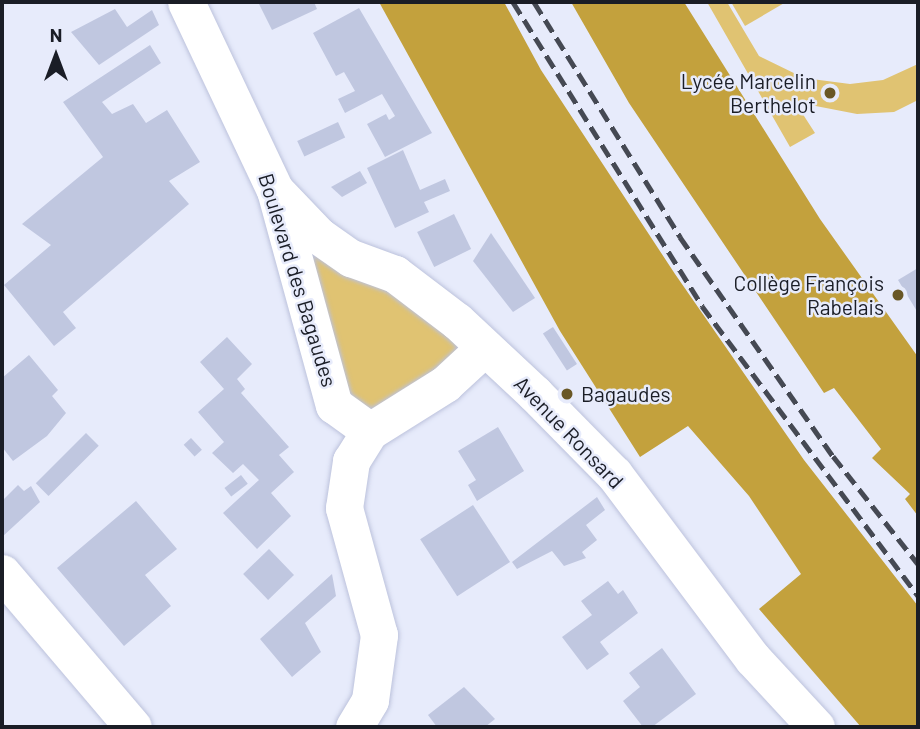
<!DOCTYPE html>
<meta charset="utf-8">
<style>
body{margin:0}
#map{position:relative;width:920px;height:729px;overflow:hidden;background:#e7ebfb;font-family:Barlow,sans-serif}
div>[style]{position:absolute}
[style*='--x']{left:calc(var(--x)*1px);top:calc(var(--y)*1px);width:calc(var(--w)*1px);rotate:calc(var(--a)*1deg)}
.green>*{inset:0;background:#e0c372}
.forest>*{inset:0;background:#c3a13d}
.building>*{inset:0;background:#c0c7e0;transform-origin:0 0}
.roads{filter:drop-shadow(0 0 2px #bcc2dc) drop-shadow(0 0 2px #bcc2dc)}
.street>*{height:37px;margin:-18.5px;padding:0 18.5px;transform-origin:18.5px;border-radius:18.5px;background:#fff}
.rail>*{height:5px;margin-top:-2.5px;transform-origin:0;background:repeating-linear-gradient(90deg,#454953 0 14px,transparent 0 21px)}
.dots>*{width:19px;height:19px;translate:-50% -50%;box-sizing:border-box;border:4px solid #e7ebfb;border-radius:50%}
span{translate:-50% -50%;white-space:nowrap;text-align:center;line-height:1.15;-webkit-text-stroke:5px #e7ebfb;paint-order:stroke}
.poi-label{font-size:21px;color:#1a1d26}
.right{translate:-100% -50%;text-align:right}
.left{translate:0 -50%;text-align:left}
.street-label{font-size:21px;color:#1a1d26}
.frame{position:absolute;inset:0;border:4px solid #1a1d26;pointer-events:none}
.north{position:absolute;left:21px;top:21px;width:70px;height:70px;-webkit-text-stroke:5px #e7ebfb;paint-order:stroke;rotate:0deg;font-size:19px;font-weight:700;line-height:28px;text-align:center;color:#1a1d26}
.north::after{content:'';display:block;margin:auto;width:24px;height:32px;background:#1a1d26;clip-path:polygon(50% 0,100% 100%,50% 72%,0 100%)}
</style>
<div id="map">
<div class="green">
<i style="clip-path:polygon(707px 2px,727px 2px,759px 56px,804px 78px,850px 84px,883px 80px,918px 64px,918px 100px,894px 112px,857px 114px,795px 102px,815px 133px,790px 147px)"></i>
<i style="clip-path:polygon(731px 2px,786px 2px,745px 26px)"></i>
<i style="clip-path:polygon(319px 236px,485px 347px,370px 431px,334px 405px,291px 252px)"></i>
</div>
<div class="forest">
<i style="clip-path:polygon(379px 2px,504px 2px,541px 70px,675px 274px,804px 460px,918px 606px,918px 727px,861px 727px,759px 609px,801px 574px,749px 496px,688px 426px,640px 457px,560px 331px)"></i>
<i style="clip-path:polygon(571px 2px,684px 2px,820px 219px,918px 357px,918px 516px,905px 499px,910px 494px,872px 458px,881px 449px,834px 388px,824px 393px,629px 103px)"></i>
</div>
<div class="building">
<i style="clip-path:polygon(258px 2px,314px 2px,317px 9px,272px 30px)"></i>
<i style="clip-path:polygon(359px 8px,432px 133px,385px 157px,367px 124px,386px 114px,389px 120px,395px 116px,382px 94px,345px 113px,338px 99px,355px 91px,344px 72px,336px 76px,313px 33px)"></i>
<i style="clip-path:polygon(115px 9px,127px 27px,152px 10px,159px 25px,99px 65px,71px 32px)"></i>
<i style="clip-path:polygon(150px 45px,161px 63px,102px 102px,112px 114px,133px 104px,146px 123px,167px 110px,200px 162px,169px 181px,189px 204px,63px 312px,76px 328px,54px 346px,4px 285px,51px 245px,22px 224px,103px 157px,63px 102px)"></i>
<i style="left:338px;top:122px;width:17px;height:45px;rotate:65deg"></i>
<i style="clip-path:polygon(403px 150px,420px 190px,445px 179px,450px 191px,424px 202px,429px 212px,395px 228px,367px 168px)"></i>
<i style="clip-path:polygon(360px 171px,367px 183px,342px 197px,331px 187px)"></i>
<i style="left:454px;top:214px;width:39px;height:41px;rotate:64deg"></i>
<i style="clip-path:polygon(491px 233px,535px 298px,513px 312px,473px 261px)"></i>
<i style="clip-path:polygon(918px 268px,918px 313px,898px 280px)"></i>
<i style="left:553px;top:327px;width:44px;height:12px;rotate:57deg"></i>
<i style="clip-path:polygon(227px 337px,252px 364px,237px 379px,245px 389px,241px 393px,289px 447px,279px 455px,294px 472px,271px 493px,291px 516px,257px 549px,223px 513px,259px 480px,243px 464px,233px 473px,212px 453px,224px 442px,198px 412px,224px 389px,200px 362px)"></i>
<i style="clip-path:polygon(29px 355px,58px 390px,52px 396px,66px 413px,47px 436px,13px 461px,2px 447px,2px 378px)"></i>
<i style="clip-path:polygon(498px 427px,524px 471px,477px 501px,468px 485px,476px 480px,458px 451px)"></i>
<i style="left:86px;top:433px;width:18px;height:71px;rotate:45deg"></i>
<i style="left:191px;top:438px;width:16px;height:10px;rotate:47deg"></i>
<i style="left:241px;top:475px;width:11px;height:21px;rotate:52deg"></i>
<i style="clip-path:polygon(18px 485px,24px 491px,31px 486px,40px 502px,2px 537px,2px 501px)"></i>
<i style="clip-path:polygon(597px 497px,605px 510px,586px 525px,597px 540px,582px 552px,586px 558px,564px 566px,552px 551px,517px 569px,512px 562px)"></i>
<i style="clip-path:polygon(136px 501px,177px 549px,145px 575px,171px 606px,124px 646px,57px 568px)"></i>
<i style="left:473px;top:505px;width:68px;height:63px;rotate:57deg"></i>
<i style="left:269px;top:549px;width:36px;height:36px;rotate:46deg"></i>
<i style="clip-path:polygon(332px 574px,336px 596px,305px 623px,321px 652px,292px 677px,260px 639px)"></i>
<i style="clip-path:polygon(608px 581px,618px 594px,623px 590px,638px 613px,600px 642px,609px 654px,587px 670px,562px 637px,592px 615px,581px 601px)"></i>
<i style="clip-path:polygon(662px 648px,696px 694px,652px 727px,643px 727px,623px 701px,640px 687px,629px 673px)"></i>
<i style="clip-path:polygon(464px 687px,495px 719px,485px 727px,437px 727px,428px 715px)"></i>
</div>
<div class="roads">
<div class="street">
<i style="--x:186;--y:2;--w:208;--a:64.7"></i>
<i style="--x:275;--y:190;--w:223;--a:74.7"></i>
<i style="--x:334;--y:405;--w:44;--a:35.8"></i>
<i style="--x:275;--y:190;--w:64;--a:46.3"></i>
<i style="--x:319;--y:236;--w:39;--a:35"></i>
<i style="--x:351;--y:258;--w:47;--a:20"></i>
<i style="--x:395;--y:274;--w:78;--a:37.2"></i>
<i style="--x:457;--y:321;--w:107;--a:43.1"></i>
<i style="--x:535;--y:394;--w:112;--a:45.4"></i>
<i style="--x:614;--y:474;--w:231;--a:53.1"></i>
<i style="--x:753;--y:659;--w:93;--a:47.2"></i>
<i style="--x:2;--y:573;--w:202;--a:49.6"></i>
<i style="--x:354;--y:727;--w:31;--a:-59"></i>
<i style="--x:370;--y:700;--w:66;--a:-82.1"></i>
<i style="--x:379;--y:635;--w:132;--a:-105.4"></i>
<i style="--x:344;--y:508;--w:48;--a:-81.5"></i>
<i style="--x:351;--y:461;--w:36;--a:-58"></i>
<i style="--x:370;--y:431;--w:89;--a:-32.1"></i>
<i style="--x:445;--y:384;--w:54;--a:-42.8"></i>
</div>
</div>
<div class="rail">
<i style="--x:513;--y:2;--w:358;--a:58.1"></i>
<i style="--x:702;--y:306;--w:362;--a:53.3"></i>
<i style="--x:534;--y:2;--w:277;--a:58.1"></i>
<i style="--x:680;--y:237;--w:267;--a:55.1"></i>
<i style="--x:833;--y:456;--w:137;--a:51.8"></i>
</div>
<div class="dots">
<i style="left:830px;top:93px;background:#695725"></i>
<i style="left:898px;top:295px;background:#695725"></i>
<i style="left:567px;top:394px;background:#695725"></i>
</div>
<div class="poi-label">
<span class="right" style="left:816px;top:93px">Lycée Marcelin<br>Berthelot</span>
<span class="right" style="left:884px;top:295px">Collège François<br>Rabelais</span>
<span class="left" style="left:581px;top:394px">Bagaudes</span>
</div>
<div class="street-label">
<span style="left:298px;top:280px;rotate:73deg">Boulevard des Bagaudes</span>
<span style="left:569px;top:432px;rotate:46deg">Avenue Ronsard</span>
</div>
<div class="frame"></div>
<div class="north">N</div>
</div>
